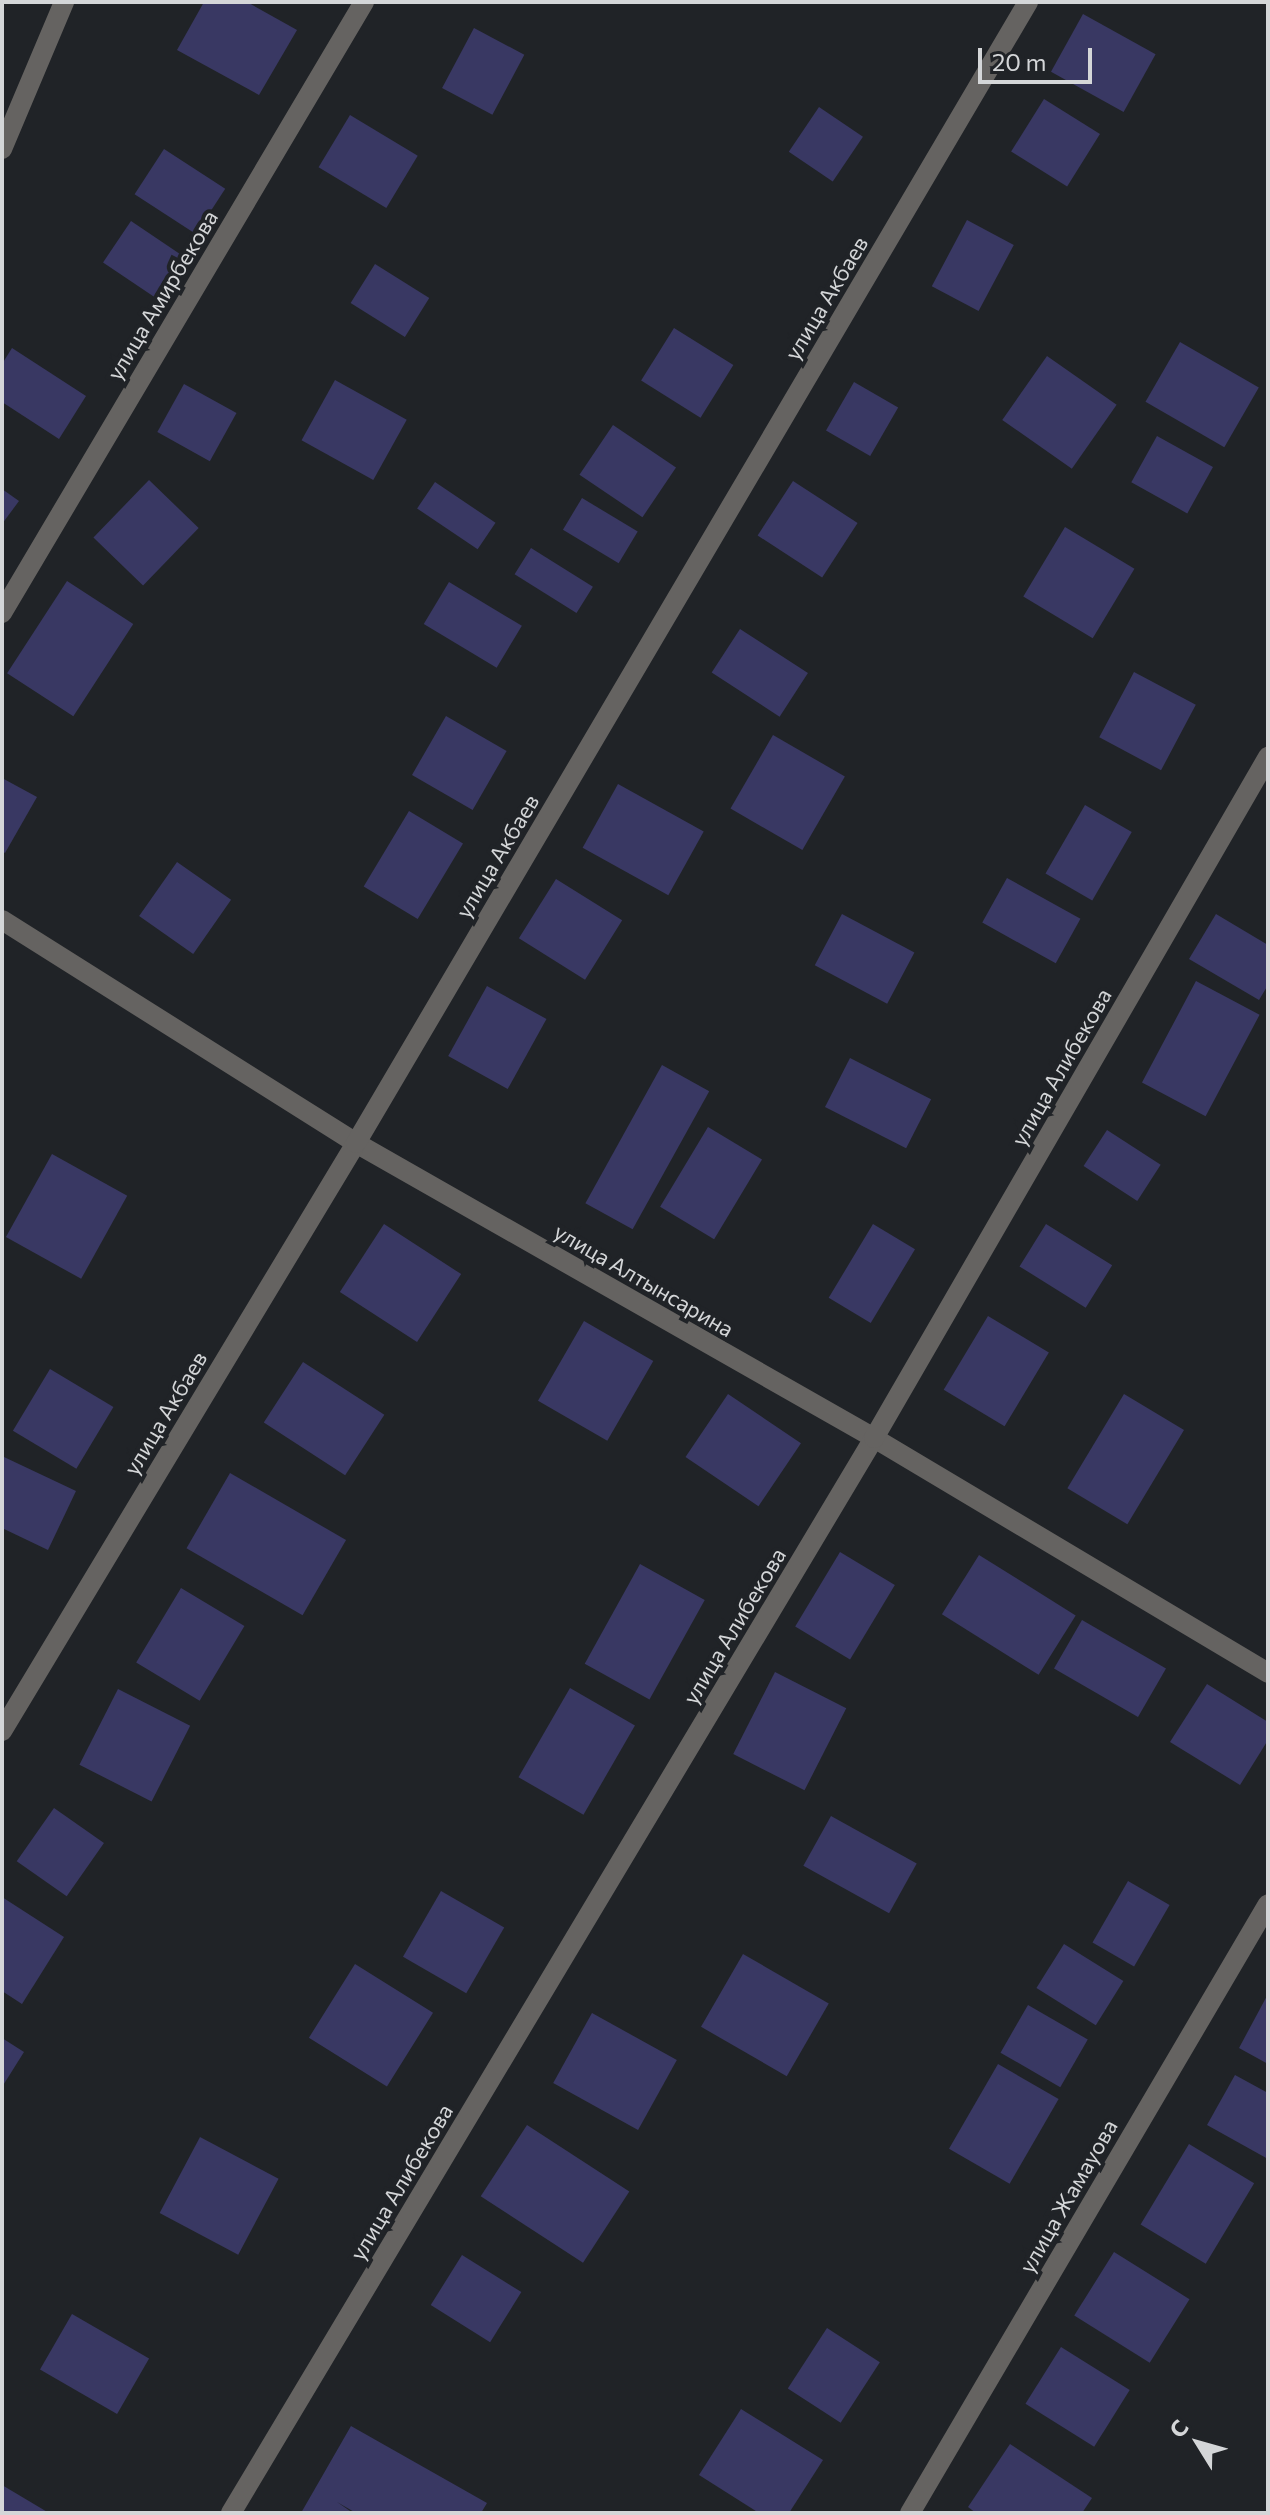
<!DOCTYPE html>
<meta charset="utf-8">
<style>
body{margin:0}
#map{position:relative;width:1270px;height:2515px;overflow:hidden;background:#202327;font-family:Commissioner,sans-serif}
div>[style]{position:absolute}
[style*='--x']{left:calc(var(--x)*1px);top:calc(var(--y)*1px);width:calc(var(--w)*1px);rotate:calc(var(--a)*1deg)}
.building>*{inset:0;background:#393863;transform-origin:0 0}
.minor>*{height:20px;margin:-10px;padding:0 10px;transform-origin:10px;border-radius:10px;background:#656361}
span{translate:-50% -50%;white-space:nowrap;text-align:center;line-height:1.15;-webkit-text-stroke:8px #202327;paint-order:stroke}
.street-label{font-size:22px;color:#d4d6d8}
.frame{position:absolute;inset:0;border:4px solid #d4d6d8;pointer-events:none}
.north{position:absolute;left:1158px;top:2403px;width:80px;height:80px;-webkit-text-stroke:6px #202327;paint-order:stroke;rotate:307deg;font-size:22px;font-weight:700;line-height:32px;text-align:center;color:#d4d6d8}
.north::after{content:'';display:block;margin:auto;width:28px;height:36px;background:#d4d6d8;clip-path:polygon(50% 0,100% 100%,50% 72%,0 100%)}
.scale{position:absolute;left:978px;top:48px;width:114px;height:36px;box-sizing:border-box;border:4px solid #d4d6d8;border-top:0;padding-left:10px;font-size:24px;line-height:28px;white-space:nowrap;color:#d4d6d8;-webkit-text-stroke:6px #202327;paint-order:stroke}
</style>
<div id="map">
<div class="building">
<i style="clip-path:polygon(204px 2px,247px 2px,297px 30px,259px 95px,177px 50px)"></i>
<i style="left:1083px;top:14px;width:83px;height:66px;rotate:29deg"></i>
<i style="left:474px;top:28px;width:57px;height:68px;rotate:28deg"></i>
<i style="left:1044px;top:99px;width:66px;height:62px;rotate:32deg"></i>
<i style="left:819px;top:107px;width:53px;height:54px;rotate:34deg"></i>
<i style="left:350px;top:115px;width:79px;height:61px;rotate:31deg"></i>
<i style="left:164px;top:149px;width:73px;height:54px;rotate:33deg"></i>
<i style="left:967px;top:220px;width:53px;height:75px;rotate:28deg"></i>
<i style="left:131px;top:221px;width:66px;height:50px;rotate:34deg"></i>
<i style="left:375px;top:264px;width:64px;height:46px;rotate:32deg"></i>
<i style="left:674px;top:328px;width:70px;height:62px;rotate:32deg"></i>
<i style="left:1180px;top:342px;width:91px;height:69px;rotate:30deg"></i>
<i style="clip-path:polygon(12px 348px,86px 396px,59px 439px,2px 402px,2px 364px)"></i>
<i style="left:1047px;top:356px;width:85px;height:78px;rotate:35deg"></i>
<i style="left:335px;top:380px;width:82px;height:69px;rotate:29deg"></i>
<i style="left:854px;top:382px;width:51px;height:56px;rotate:30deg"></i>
<i style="left:184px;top:384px;width:60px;height:55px;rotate:29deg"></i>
<i style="left:613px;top:425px;width:76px;height:60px;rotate:34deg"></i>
<i style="left:1157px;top:436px;width:64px;height:53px;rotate:29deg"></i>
<i style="left:149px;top:480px;width:69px;height:80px;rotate:44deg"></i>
<i style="left:793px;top:481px;width:77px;height:65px;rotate:33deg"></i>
<i style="left:435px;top:482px;width:73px;height:32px;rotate:34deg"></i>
<i style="clip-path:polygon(2px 489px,19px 501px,2px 524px)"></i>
<i style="left:582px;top:498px;width:65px;height:37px;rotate:31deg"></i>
<i style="left:1065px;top:527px;width:81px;height:81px;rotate:31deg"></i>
<i style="left:531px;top:548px;width:73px;height:31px;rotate:32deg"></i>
<i style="left:67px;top:581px;width:79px;height:110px;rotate:33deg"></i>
<i style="left:449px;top:582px;width:85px;height:49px;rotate:31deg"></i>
<i style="left:740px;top:629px;width:81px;height:52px;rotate:33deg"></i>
<i style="left:1134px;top:672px;width:70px;height:74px;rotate:28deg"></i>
<i style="left:446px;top:716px;width:70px;height:68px;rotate:30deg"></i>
<i style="left:773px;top:735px;width:83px;height:85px;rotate:30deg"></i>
<i style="clip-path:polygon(2px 778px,37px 797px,5px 853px,2px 851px)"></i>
<i style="left:618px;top:784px;width:98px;height:73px;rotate:29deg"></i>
<i style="left:1085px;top:805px;width:54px;height:79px;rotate:30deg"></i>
<i style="left:409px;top:811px;width:63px;height:88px;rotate:31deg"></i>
<i style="left:177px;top:862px;width:66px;height:66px;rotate:35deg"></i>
<i style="left:1007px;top:878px;width:84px;height:51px;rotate:29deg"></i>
<i style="left:556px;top:879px;width:78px;height:70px;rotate:32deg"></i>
<i style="left:842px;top:914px;width:82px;height:58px;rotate:28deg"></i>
<i style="clip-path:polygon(1216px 914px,1268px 945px,1268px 985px,1259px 1000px,1189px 959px)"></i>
<i style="left:1196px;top:981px;width:72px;height:115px;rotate:28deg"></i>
<i style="left:487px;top:986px;width:68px;height:80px;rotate:29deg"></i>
<i style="left:850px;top:1058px;width:91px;height:55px;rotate:27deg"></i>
<i style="left:662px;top:1065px;width:54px;height:158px;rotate:29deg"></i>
<i style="left:708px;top:1127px;width:63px;height:93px;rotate:31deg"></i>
<i style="left:1107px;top:1130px;width:64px;height:43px;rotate:33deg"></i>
<i style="left:52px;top:1154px;width:86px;height:95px;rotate:29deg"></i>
<i style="left:384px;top:1224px;width:92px;height:81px;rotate:33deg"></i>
<i style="left:873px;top:1224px;width:49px;height:86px;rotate:31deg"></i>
<i style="left:1046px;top:1224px;width:78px;height:50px;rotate:32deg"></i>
<i style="left:988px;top:1316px;width:71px;height:86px;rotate:31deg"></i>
<i style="left:584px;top:1321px;width:80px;height:92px;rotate:30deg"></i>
<i style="left:303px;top:1362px;width:97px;height:72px;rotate:33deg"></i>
<i style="left:50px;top:1369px;width:74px;height:72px;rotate:31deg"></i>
<i style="left:728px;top:1394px;width:88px;height:76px;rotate:34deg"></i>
<i style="left:1124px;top:1394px;width:70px;height:110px;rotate:31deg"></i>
<i style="clip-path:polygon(4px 1457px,76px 1491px,48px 1550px,2px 1528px)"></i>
<i style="left:230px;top:1473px;width:134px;height:87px;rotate:30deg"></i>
<i style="left:840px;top:1552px;width:64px;height:87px;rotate:31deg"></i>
<i style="left:979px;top:1555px;width:114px;height:70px;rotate:32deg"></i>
<i style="left:640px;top:1564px;width:74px;height:114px;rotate:29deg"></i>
<i style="left:181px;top:1588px;width:74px;height:87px;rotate:31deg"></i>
<i style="left:1082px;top:1620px;width:97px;height:56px;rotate:30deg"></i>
<i style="left:775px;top:1672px;width:80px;height:92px;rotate:27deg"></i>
<i style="clip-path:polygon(1207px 1684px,1268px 1722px,1268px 1740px,1240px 1785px,1170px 1742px)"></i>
<i style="left:570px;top:1688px;width:75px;height:103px;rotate:30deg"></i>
<i style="left:118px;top:1689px;width:81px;height:85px;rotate:27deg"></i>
<i style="left:54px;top:1808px;width:61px;height:65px;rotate:35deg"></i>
<i style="left:831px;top:1816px;width:98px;height:57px;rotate:29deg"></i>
<i style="left:1128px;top:1881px;width:48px;height:71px;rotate:30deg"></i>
<i style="left:441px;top:1891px;width:73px;height:76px;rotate:30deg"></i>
<i style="clip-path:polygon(2px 1897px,64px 1937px,22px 2004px,2px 1991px)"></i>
<i style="left:1064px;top:1944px;width:70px;height:52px;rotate:32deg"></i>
<i style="left:743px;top:1954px;width:99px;height:84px;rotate:30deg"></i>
<i style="left:355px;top:1964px;width:92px;height:87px;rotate:32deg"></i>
<i style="clip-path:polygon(1268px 1994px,1268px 2064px,1239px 2048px)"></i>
<i style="left:1028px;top:2005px;width:69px;height:55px;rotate:30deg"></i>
<i style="left:592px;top:2013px;width:97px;height:80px;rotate:29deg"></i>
<i style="clip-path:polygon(2px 2038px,24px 2052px,2px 2087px)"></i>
<i style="left:998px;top:2064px;width:70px;height:98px;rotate:30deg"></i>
<i style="clip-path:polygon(1235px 2075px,1268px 2093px,1268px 2159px,1207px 2125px)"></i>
<i style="left:527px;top:2125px;width:122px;height:85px;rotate:33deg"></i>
<i style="left:200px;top:2137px;width:89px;height:86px;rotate:28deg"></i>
<i style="left:1189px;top:2144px;width:76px;height:94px;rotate:31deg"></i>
<i style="left:1114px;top:2252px;width:89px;height:75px;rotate:32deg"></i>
<i style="left:462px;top:2255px;width:70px;height:59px;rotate:32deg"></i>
<i style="left:72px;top:2314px;width:89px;height:64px;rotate:30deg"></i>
<i style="left:827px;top:2328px;width:63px;height:72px;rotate:33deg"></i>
<i style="left:1061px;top:2347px;width:81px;height:67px;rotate:32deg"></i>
<i style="clip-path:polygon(741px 2409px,823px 2460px,789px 2513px,759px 2513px,699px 2475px)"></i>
<i style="clip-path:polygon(351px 2426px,487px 2503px,481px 2513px,356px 2513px,337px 2502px,353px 2513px,301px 2513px)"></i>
<i style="clip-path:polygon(1010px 2444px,1092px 2498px,1082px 2513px,976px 2513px,968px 2507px)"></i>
<i style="clip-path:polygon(2px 2485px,49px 2513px,2px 2513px)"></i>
</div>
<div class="minor">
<i style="--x:2;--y:149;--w:160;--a:-67.1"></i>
<i style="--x:2;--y:613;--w:710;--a:-59.35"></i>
<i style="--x:2;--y:920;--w:418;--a:32.2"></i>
<i style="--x:356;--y:1143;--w:596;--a:29.66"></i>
<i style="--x:874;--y:1438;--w:459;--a:30.8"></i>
<i style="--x:2;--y:1731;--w:686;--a:-58.95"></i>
<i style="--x:356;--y:1143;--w:1324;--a:-59.5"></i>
<i style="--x:231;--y:2513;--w:1253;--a:-59.11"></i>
<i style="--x:874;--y:1438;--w:787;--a:-59.95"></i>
<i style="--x:910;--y:2513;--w:706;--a:-59.55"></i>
</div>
<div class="street-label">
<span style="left:162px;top:295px;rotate:-59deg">улица Амирбекова</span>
<span style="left:826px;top:298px;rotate:-59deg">улица Акбаев</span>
<span style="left:497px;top:856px;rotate:-59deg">улица Акбаев</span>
<span style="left:1061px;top:1067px;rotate:-60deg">улица Алибекова</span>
<span style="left:644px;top:1280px;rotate:30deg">улица Алтынсарина</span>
<span style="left:165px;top:1413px;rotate:-59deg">улица Акбаев</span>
<span style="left:734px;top:1626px;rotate:-59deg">улица Алибекова</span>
<span style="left:401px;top:2182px;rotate:-59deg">улица Алибекова</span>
<span style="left:1068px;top:2196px;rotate:-60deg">улица Жамауова</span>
</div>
<div class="frame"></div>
<div class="north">С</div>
<div class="scale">20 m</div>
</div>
